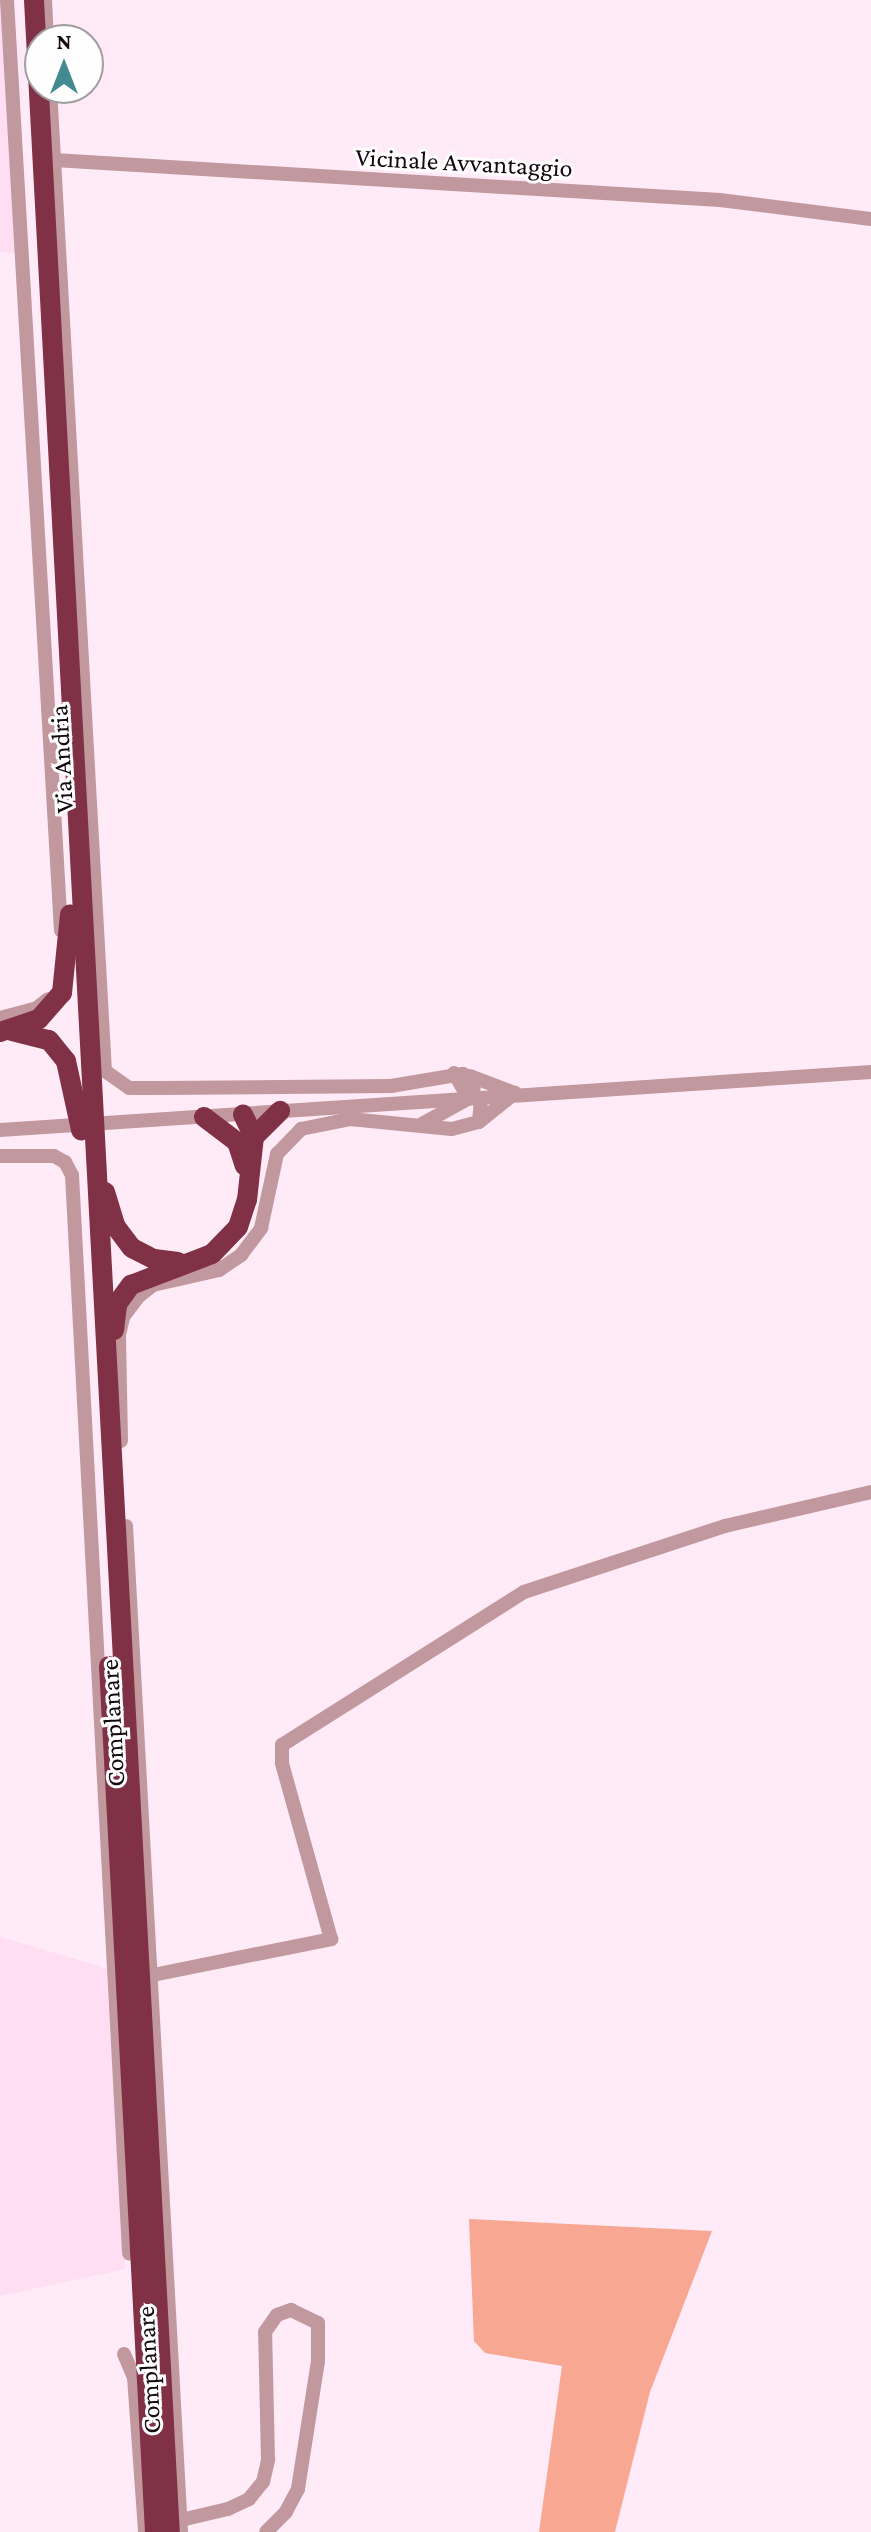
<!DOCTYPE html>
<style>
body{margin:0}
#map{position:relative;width:871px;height:2532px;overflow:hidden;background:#ffeaf7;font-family:"Crimson Pro",serif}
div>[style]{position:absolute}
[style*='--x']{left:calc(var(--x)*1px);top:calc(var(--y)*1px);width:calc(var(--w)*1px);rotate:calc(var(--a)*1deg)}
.built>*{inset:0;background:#ffddf2}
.green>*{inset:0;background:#f8a792}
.minor>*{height:14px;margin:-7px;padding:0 7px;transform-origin:7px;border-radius:7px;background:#c2989f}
.highway>*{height:20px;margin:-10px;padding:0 10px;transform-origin:10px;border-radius:10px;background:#813145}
span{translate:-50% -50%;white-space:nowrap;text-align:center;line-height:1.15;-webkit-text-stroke:6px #fefefe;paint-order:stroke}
.street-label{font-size:26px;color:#140910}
.north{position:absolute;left:24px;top:24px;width:80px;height:80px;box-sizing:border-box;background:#fefefe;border:2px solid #a09c9f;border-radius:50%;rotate:0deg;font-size:22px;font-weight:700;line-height:32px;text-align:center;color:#140910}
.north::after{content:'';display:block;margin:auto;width:28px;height:36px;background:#428990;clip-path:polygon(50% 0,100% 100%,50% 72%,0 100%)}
</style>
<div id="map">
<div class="built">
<i style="clip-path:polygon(0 0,3px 0,15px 253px,0 252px)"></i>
<i style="clip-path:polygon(0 1937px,106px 1968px,125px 2269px,0 2296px)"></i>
</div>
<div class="green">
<i style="clip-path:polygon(469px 2219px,712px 2231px,650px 2392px,615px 2532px,539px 2532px,562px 2366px,485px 2353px,474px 2341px)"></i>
</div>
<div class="minor">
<i style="--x:7;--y:0;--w:932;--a:86.68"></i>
<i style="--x:45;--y:0;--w:40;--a:87.1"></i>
<i style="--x:50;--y:88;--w:985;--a:86.8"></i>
<i style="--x:105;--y:1071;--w:29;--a:35"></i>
<i style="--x:129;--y:1088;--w:32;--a:0"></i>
<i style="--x:161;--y:1088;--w:230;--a:-0.5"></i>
<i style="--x:391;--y:1086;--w:73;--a:-9.5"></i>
<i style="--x:463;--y:1074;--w:14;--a:36"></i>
<i style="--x:474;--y:1082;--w:14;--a:94"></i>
<i style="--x:54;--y:160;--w:667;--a:3.44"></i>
<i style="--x:720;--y:200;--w:152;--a:7.2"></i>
<i style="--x:0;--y:1018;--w:38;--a:-15"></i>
<i style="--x:37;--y:1008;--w:14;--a:-39"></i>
<i style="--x:470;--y:1076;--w:48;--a:20.7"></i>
<i style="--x:515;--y:1093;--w:46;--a:141.1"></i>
<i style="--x:422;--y:1124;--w:58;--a:-28.8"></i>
<i style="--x:0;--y:1130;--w:873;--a:-3.81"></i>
<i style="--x:0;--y:1156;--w:54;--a:0"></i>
<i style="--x:54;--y:1156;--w:13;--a:29"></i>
<i style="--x:65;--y:1162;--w:15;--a:62"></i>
<i style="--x:72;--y:1175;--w:1080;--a:86.97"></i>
<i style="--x:121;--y:1441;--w:106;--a:-91.1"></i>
<i style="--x:119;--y:1335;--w:18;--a:-77"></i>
<i style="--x:123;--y:1317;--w:26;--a:-53"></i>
<i style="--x:139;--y:1296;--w:18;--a:-38"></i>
<i style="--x:153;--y:1285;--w:68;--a:-12.8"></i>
<i style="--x:219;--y:1270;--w:27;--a:-34"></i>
<i style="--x:241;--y:1255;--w:34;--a:-53"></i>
<i style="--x:261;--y:1228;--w:76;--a:-77.8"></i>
<i style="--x:277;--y:1154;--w:35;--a:-46"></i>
<i style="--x:301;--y:1129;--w:50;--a:-11.5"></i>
<i style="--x:350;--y:1119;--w:102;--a:5.6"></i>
<i style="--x:452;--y:1129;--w:28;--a:-15"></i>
<i style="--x:479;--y:1122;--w:21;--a:-85"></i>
<i style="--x:481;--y:1101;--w:18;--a:-151"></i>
<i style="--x:465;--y:1092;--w:22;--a:-120"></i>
<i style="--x:126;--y:1526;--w:1008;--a:86.87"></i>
<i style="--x:153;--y:1975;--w:182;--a:-11.4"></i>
<i style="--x:331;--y:1939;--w:183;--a:-105.6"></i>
<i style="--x:282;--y:1763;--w:18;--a:-90"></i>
<i style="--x:282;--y:1745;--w:286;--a:-32.3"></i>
<i style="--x:524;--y:1592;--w:212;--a:-18.2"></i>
<i style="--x:725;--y:1526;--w:150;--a:-13.1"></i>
<i style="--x:124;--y:2354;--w:25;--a:67"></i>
<i style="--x:134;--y:2377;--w:155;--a:85.9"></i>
<i style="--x:181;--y:2520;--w:48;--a:-13.2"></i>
<i style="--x:228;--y:2509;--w:23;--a:-25"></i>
<i style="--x:249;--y:2499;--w:22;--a:-51"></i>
<i style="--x:263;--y:2482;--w:23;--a:-77"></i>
<i style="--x:268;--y:2460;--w:128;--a:-91.3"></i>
<i style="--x:265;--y:2332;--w:21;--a:-55"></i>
<i style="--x:277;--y:2315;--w:15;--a:-20"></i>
<i style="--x:291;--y:2310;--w:30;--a:26"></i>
<i style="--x:318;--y:2323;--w:38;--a:90"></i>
<i style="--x:318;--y:2361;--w:130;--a:98.9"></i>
<i style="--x:298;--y:2489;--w:26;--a:118"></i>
<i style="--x:286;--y:2512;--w:28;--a:135"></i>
</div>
<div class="highway">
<i style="--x:34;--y:0;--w:2536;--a:86.93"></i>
<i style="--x:12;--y:1031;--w:38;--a:14"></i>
<i style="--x:49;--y:1040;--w:27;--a:51"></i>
<i style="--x:66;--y:1061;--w:71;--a:77.7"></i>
<i style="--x:0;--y:1032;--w:41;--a:-18.4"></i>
<i style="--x:39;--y:1019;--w:35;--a:-49"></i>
<i style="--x:62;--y:993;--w:79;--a:-84.2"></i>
<i style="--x:204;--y:1117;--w:41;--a:37.1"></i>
<i style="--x:237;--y:1142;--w:25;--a:72"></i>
<i style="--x:254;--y:1137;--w:37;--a:-45"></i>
<i style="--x:105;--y:1192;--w:37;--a:73"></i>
<i style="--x:116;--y:1227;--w:26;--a:53"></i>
<i style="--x:132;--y:1248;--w:25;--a:27"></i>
<i style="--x:154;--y:1259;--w:24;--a:7"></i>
<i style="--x:114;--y:1330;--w:26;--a:-83"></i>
<i style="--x:117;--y:1304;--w:24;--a:-54"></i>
<i style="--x:131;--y:1285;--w:87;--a:-20.9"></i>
<i style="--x:212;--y:1254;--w:37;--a:-46"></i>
<i style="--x:238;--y:1227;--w:28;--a:-72"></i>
<i style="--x:247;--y:1200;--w:63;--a:-83.7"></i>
<i style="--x:254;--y:1137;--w:25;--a:-116"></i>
<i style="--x:109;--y:1666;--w:867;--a:86.96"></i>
</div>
<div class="street-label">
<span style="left:464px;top:163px;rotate:3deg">Vicinale Avvantaggio</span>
<span style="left:62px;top:759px;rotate:-93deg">Via Andria</span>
<span style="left:113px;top:1723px;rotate:-93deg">Complanare</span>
<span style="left:149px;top:2370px;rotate:-93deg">Complanare</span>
</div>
<div class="north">N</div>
</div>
